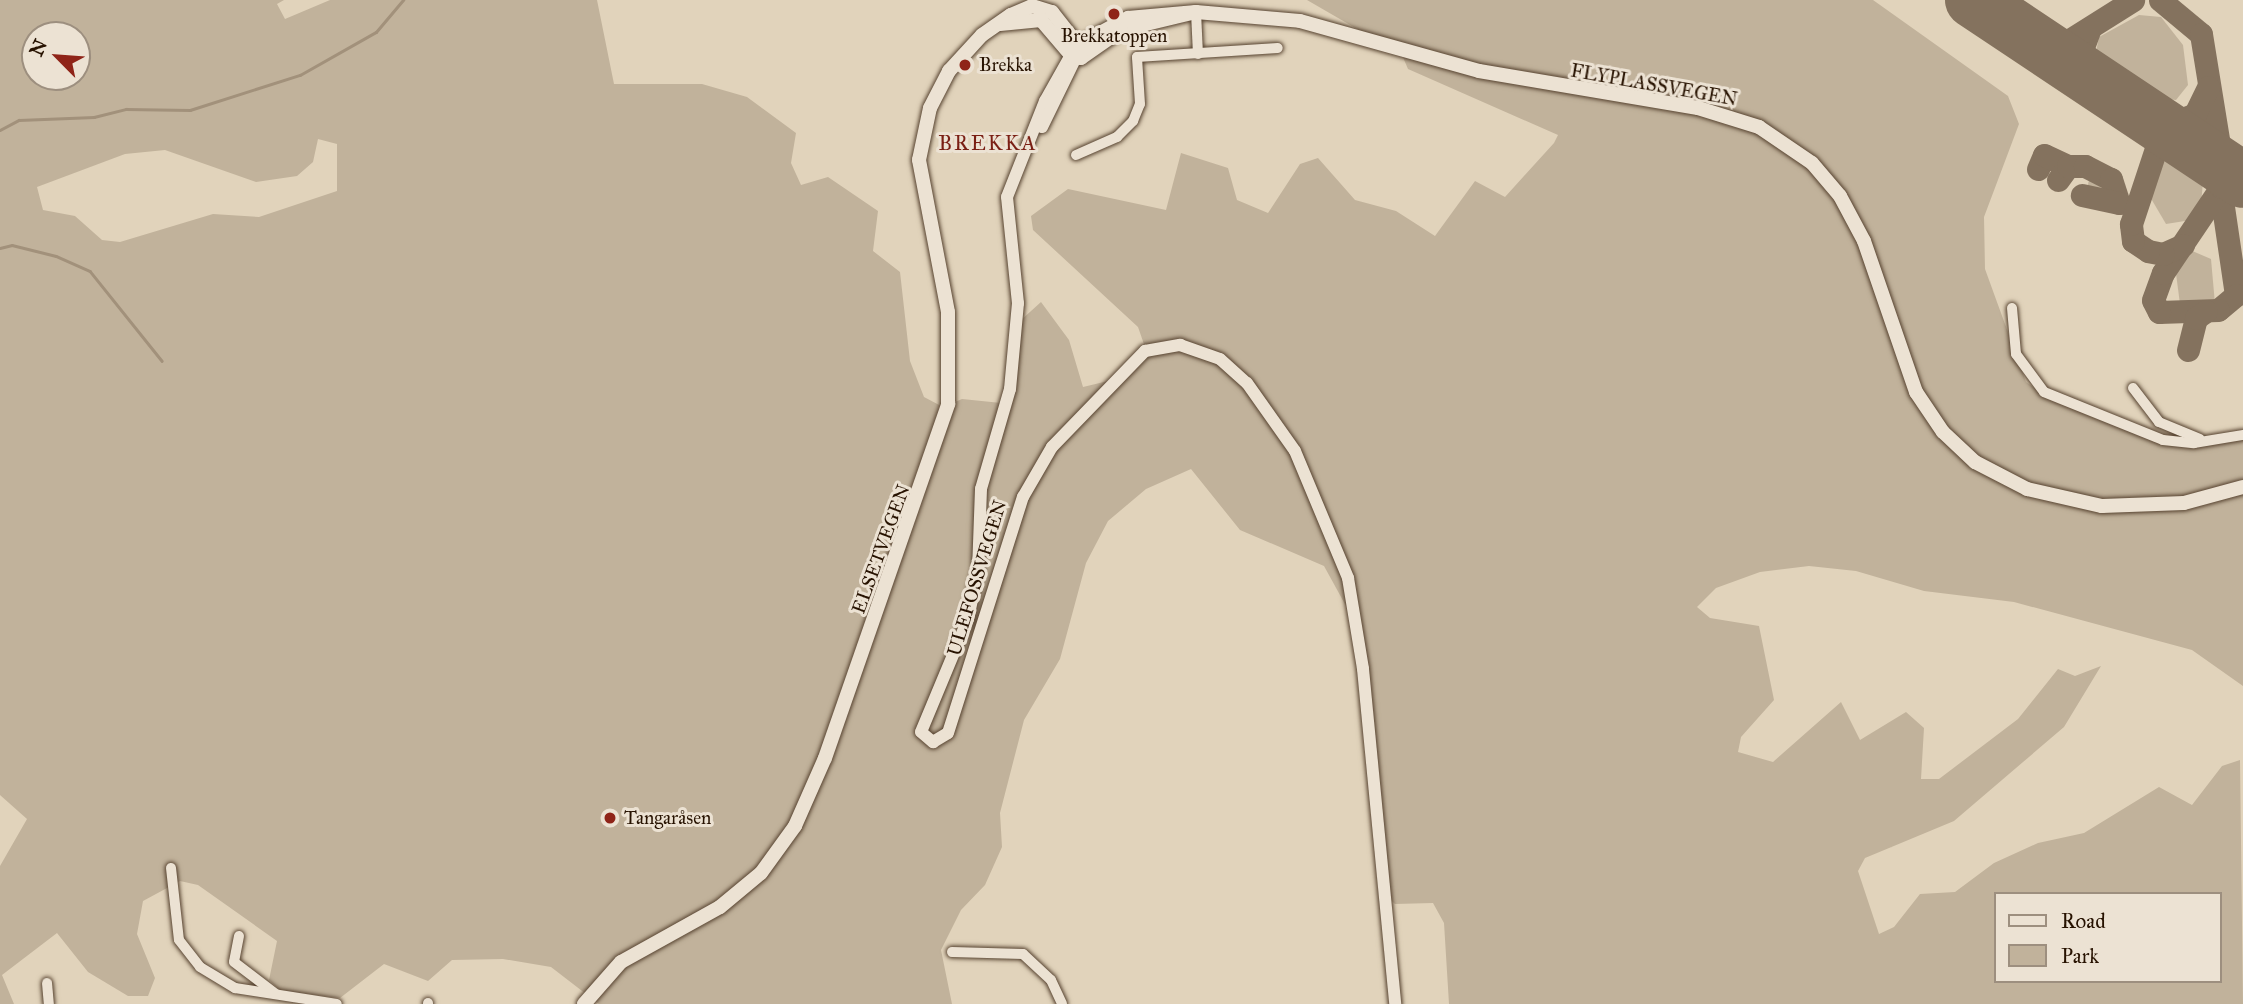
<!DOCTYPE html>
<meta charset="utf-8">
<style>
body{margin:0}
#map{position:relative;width:2243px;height:1004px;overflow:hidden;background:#e1d3bb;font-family:"IM FELL Great Primer",serif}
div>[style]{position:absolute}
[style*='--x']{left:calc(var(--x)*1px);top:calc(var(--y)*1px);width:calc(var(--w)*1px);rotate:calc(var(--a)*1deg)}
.green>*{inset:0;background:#c1b29b}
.round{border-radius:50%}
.stream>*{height:2.5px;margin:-1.25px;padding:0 1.25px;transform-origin:1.25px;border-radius:1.25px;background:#a2917b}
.taxiway>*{height:23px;margin:-11.5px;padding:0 11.5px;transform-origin:11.5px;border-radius:11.5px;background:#84725e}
.runway>*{height:56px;margin:-28px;padding:0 28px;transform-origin:28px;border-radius:28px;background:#84725e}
.roads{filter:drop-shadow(0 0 2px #56422f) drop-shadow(0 0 2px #56422f)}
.minor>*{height:10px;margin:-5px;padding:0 5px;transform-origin:5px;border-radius:5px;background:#ece2d3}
.tertiary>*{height:12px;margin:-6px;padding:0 6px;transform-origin:6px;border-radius:6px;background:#ece2d3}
.secondary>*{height:14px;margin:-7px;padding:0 7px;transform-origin:7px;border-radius:7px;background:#ece2d3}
.dots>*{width:19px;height:19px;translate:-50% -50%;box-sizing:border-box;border:4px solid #ece2d3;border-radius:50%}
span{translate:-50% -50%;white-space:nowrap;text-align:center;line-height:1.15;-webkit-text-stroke:6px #ece2d3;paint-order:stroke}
.poi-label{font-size:19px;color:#271200}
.left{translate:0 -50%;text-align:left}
.street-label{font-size:19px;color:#271200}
.neighbourhood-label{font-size:21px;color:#7a1f14;letter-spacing:2px}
.legend{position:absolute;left:1994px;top:892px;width:228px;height:91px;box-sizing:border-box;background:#ece2d3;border:2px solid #9d8f7f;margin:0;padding:9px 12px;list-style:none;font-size:21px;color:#271200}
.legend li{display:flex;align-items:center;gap:14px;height:35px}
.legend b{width:35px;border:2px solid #9d8f7f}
.north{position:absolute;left:21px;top:21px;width:70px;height:70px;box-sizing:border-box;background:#ece2d3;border:2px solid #9d8f7f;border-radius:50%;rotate:295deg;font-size:19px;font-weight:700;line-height:28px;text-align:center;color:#271200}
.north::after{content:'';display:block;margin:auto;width:24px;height:32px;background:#8f2418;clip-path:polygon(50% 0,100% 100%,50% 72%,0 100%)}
</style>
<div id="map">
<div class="green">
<i style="clip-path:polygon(evenodd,0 0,284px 0,277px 4px,285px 19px,330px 0,597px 0,614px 84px,702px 84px,747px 97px,796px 133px,791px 163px,801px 185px,828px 177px,878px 211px,873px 251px,900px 272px,910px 361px,924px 397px,943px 407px,962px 399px,1001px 403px,1020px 321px,1041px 302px,1069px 340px,1083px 387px,1108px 381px,1146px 350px,1138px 327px,1033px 230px,1031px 216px,1068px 189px,1166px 210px,1181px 153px,1228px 168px,1237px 200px,1268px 213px,1300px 164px,1318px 158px,1355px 200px,1396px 211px,1435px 236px,1475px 181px,1505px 197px,1554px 143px,1558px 135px,1408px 69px,1402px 55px,1307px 0,1873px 0,2008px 96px,2019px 124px,1984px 217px,1985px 269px,2026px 382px,2057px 403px,2175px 440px,2243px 434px,2243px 686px,2192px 650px,2014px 602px,1924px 591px,1856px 571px,1809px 566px,1760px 572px,1716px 588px,1697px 607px,1710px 618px,1759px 626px,1774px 700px,1741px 737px,1738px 752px,1773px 762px,1841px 702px,1860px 740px,1906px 712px,1924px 728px,1921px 779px,1939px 779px,2018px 719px,2058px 669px,2075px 676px,2101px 666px,2064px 727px,1954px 821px,1865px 858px,1858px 871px,1879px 934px,1894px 927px,1920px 894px,1955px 892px,1994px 863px,2038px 843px,2084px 833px,2159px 787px,2192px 805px,2222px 766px,2240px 760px,2243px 1004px,1449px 1004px,1444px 923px,1433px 903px,1395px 904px,1382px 892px,1357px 652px,1346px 606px,1324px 566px,1240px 530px,1191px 469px,1146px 489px,1108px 521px,1086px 563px,1060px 659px,1024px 720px,1000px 813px,1002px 847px,985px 885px,961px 910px,941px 950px,952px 1004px,599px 1004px,551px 967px,503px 959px,452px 960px,428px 981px,384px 964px,340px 998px,281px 991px,269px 980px,277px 941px,198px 885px,180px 881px,143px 901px,137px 934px,155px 978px,148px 996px,128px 996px,88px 972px,57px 933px,2px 975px,14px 1004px,0 1004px,0 866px,27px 819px,0 795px,0 0,35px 35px,77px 35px,77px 77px,35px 77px,35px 35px,0 0,318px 139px,337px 144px,337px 191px,259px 217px,213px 214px,120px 242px,102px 240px,75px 216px,43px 210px,37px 187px,125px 154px,165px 150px,256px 182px,297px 176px,313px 162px,318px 139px,0 0,1996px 894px,2220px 894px,2220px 981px,1996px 981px,1996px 894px)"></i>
<i style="clip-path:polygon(2139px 15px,2161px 17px,2183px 45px,2188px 85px,2176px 100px,2156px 98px,2096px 52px,2099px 37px)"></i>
<i style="clip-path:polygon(2162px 155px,2203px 181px,2201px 205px,2191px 220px,2166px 224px,2146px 190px)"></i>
<i class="round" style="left:2088px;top:176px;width:18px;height:18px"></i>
<i style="clip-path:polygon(2190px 250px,2211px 259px,2215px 304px,2180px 304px,2175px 266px)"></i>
</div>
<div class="stream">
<i style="--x:0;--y:130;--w:21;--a:-28"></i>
<i style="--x:19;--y:120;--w:75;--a:-2.3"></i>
<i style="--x:94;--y:117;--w:33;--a:-14"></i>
<i style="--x:126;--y:109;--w:64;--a:0.9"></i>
<i style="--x:190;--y:110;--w:115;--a:-17.7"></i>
<i style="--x:300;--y:75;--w:87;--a:-29.5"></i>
<i style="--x:376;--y:32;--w:42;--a:-49.8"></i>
<i style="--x:0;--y:248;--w:12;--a:-14"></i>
<i style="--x:12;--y:245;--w:45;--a:14"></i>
<i style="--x:56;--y:256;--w:37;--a:24"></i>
<i style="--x:90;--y:271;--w:115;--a:51.3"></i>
</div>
<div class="taxiway">
<i style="--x:2160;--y:0;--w:53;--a:39.7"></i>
<i style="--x:2201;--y:34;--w:144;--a:80.8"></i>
<i style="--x:2224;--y:176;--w:11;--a:105"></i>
<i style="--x:2221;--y:187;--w:13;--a:86"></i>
<i style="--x:2222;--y:200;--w:96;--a:81.6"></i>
<i style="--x:2236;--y:295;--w:23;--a:140"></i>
<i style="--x:2218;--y:310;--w:59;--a:178.1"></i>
<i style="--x:2159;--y:312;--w:13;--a:-117"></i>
<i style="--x:2153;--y:300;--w:29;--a:-70"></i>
<i style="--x:2163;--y:273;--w:104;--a:-56"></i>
<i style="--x:2221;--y:187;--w:23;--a:-15"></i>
<i style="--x:2090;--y:28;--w:30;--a:110"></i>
<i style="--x:2080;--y:56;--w:32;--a:58"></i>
<i style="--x:2026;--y:36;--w:42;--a:6.8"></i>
<i style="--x:2068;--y:41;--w:77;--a:-32.2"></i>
<i style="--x:2038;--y:169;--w:15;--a:-67"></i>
<i style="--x:2044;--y:155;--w:26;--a:25"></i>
<i style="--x:2058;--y:180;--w:17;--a:-54"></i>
<i style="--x:2068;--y:166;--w:17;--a:0"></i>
<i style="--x:2085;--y:166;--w:29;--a:27"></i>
<i style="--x:2111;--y:179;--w:25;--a:72"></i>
<i style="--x:2119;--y:203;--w:38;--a:-168"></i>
<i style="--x:2183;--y:245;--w:22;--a:156"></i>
<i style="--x:2163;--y:254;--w:15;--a:-169"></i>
<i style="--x:2148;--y:251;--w:18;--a:-146"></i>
<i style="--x:2133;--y:241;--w:17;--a:-97"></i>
<i style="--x:2131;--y:224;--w:102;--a:-71.7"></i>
<i style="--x:2163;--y:127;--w:35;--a:-22"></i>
<i style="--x:2195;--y:114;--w:30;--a:-64"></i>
<i style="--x:2188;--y:350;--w:33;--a:-76"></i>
<i style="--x:2196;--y:318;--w:12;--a:-35"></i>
</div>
<div class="runway">
<i style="--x:1973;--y:0;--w:324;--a:33.7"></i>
</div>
<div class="roads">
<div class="minor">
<i style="--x:1196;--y:12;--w:42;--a:87.3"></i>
<i style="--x:1076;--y:155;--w:45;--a:-23.7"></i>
<i style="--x:1117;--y:137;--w:23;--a:-45"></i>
<i style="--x:1133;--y:121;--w:18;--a:-68"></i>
<i style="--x:1140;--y:104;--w:47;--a:-93.7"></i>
<i style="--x:1137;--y:57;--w:141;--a:-3.7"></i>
<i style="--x:2012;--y:308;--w:46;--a:85"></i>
<i style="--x:2016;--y:354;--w:47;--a:53.6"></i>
<i style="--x:2044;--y:392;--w:128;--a:22"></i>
<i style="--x:2163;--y:440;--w:31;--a:6"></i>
<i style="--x:2194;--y:443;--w:50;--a:-9.3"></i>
<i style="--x:2133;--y:388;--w:43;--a:52.6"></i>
<i style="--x:2159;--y:422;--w:44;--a:22.5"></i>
<i style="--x:171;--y:868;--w:72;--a:83.7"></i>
<i style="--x:179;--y:940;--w:34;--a:52"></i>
<i style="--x:200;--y:967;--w:41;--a:31"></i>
<i style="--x:235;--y:988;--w:103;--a:8.9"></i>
<i style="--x:239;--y:936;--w:26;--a:101"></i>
<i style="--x:234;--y:962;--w:53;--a:37.3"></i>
<i style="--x:952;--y:952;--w:71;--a:1.6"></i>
<i style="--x:1023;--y:954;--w:38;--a:43"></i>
<i style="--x:1051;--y:980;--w:26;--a:65"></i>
<i style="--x:47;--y:983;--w:21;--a:85"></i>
<i style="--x:428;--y:1004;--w:1;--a:-90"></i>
</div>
<div class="tertiary">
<i style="--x:1076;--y:46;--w:63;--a:119.4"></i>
<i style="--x:1045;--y:101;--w:103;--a:111.6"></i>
<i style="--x:1007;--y:197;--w:107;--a:84.1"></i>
<i style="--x:1018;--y:303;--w:86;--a:95.3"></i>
<i style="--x:1010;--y:389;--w:104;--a:106.2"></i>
<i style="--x:981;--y:489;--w:81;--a:92.1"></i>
<i style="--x:978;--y:570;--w:50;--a:101.5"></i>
<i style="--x:968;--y:619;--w:122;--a:112.6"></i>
<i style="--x:921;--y:732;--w:16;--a:40"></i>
<i style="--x:933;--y:742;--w:17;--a:-31"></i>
<i style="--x:948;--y:733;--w:248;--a:-72.4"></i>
<i style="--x:1023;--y:497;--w:58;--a:-59.9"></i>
<i style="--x:1052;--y:447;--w:134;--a:-45.9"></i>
<i style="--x:1145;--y:351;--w:36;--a:-10"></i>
<i style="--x:1180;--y:345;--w:42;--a:19.3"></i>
<i style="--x:1220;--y:359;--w:36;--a:42"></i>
<i style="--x:1247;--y:383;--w:83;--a:54.8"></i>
<i style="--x:1295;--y:451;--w:138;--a:67.3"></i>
<i style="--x:1348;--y:578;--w:92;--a:80.6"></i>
<i style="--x:1363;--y:669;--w:337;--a:84.5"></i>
<i style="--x:1042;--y:127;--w:85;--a:-64"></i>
</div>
<div class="secondary">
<i style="--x:1196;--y:12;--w:104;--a:4.9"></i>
<i style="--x:1300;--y:21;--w:186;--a:15.6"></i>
<i style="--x:1479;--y:71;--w:222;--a:9.6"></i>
<i style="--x:1698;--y:108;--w:64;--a:17.3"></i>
<i style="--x:1759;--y:127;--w:64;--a:34.2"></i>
<i style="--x:1812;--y:163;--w:43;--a:49.7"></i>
<i style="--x:1840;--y:196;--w:51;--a:61.9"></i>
<i style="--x:1864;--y:241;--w:160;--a:71"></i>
<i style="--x:1916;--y:392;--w:48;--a:56"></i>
<i style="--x:1943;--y:432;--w:44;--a:43.2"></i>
<i style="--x:1975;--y:462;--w:59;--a:27.4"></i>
<i style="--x:2027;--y:489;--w:77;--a:12.8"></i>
<i style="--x:2102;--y:506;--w:82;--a:-2.1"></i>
<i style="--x:2184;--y:503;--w:61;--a:-15.2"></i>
<i style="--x:584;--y:1004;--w:56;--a:-48.6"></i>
<i style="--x:621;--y:962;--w:113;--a:-29.1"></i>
<i style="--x:720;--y:907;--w:53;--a:-39.7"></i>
<i style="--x:761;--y:873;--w:58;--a:-54.1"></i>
<i style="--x:795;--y:826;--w:74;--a:-66.2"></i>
<i style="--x:825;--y:758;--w:375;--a:-70.8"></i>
<i style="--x:948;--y:404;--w:92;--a:-90"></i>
<i style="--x:948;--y:312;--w:155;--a:-100.8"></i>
<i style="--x:919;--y:160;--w:53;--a:-78.1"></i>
<i style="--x:930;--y:108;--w:42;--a:-62.8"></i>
<i style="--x:949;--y:71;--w:49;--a:-47.5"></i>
<i style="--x:982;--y:35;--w:35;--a:-35"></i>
<i style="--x:1011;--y:15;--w:23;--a:-23"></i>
<i style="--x:1032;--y:6;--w:21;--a:17"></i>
<i style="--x:1052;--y:12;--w:42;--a:51.8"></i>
<i style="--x:1078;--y:45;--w:57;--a:-28.4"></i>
<i style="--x:1128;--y:18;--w:68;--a:-5"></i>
<i style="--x:1196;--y:12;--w:77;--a:166.5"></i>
<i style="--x:1121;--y:30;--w:49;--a:145"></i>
<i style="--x:1081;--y:58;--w:12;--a:-160"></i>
<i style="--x:1070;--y:54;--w:45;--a:-130.5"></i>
<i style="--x:1041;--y:20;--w:41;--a:174.4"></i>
</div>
</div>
<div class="dots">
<i style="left:1114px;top:14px;background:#8f2418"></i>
<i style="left:965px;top:65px;background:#8f2418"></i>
<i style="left:610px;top:818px;background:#8f2418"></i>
</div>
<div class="poi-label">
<span style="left:1114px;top:36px">Brekkatoppen</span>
<span class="left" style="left:979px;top:65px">Brekka</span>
<span class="left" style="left:624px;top:818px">Tangaråsen</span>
</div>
<div class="street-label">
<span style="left:1654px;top:85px;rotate:10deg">FLYPLASSVEGEN</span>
<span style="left:881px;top:549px;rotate:-70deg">ELSETVEGEN</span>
<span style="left:977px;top:578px;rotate:-73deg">ULEFOSSVEGEN</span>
</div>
<div class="neighbourhood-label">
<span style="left:988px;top:143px">BREKKA</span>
</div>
<ul class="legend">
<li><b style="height:9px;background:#ece2d3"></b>Road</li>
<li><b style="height:19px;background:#c1b29b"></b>Park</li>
</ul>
<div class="north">N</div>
</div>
